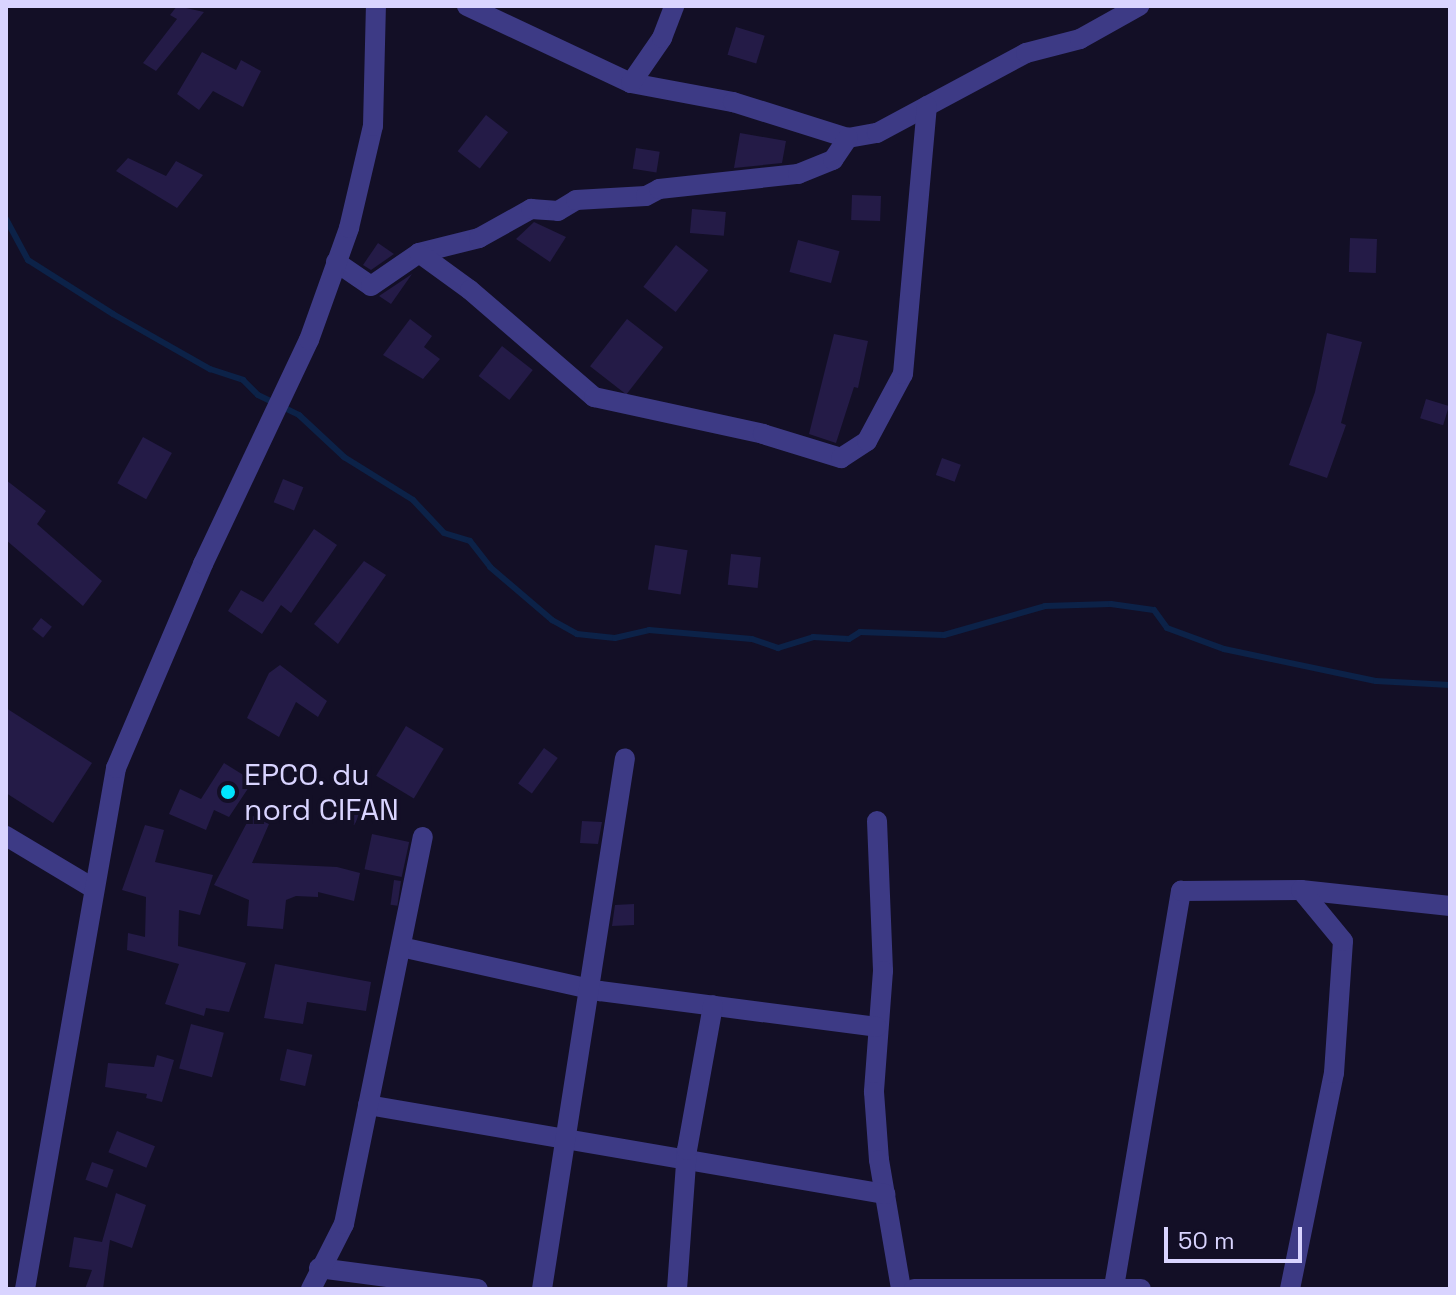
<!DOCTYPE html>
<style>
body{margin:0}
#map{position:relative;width:1456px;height:1295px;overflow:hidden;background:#130f26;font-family:"Space Grotesk",sans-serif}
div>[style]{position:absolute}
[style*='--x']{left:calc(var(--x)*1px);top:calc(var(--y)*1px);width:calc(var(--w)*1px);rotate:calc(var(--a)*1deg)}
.stream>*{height:6px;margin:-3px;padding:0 3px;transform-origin:3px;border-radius:3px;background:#0c2248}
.building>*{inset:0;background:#241b47;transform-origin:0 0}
.minor>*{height:20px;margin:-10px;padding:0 10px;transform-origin:10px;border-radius:10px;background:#3d3a85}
.dots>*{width:22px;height:22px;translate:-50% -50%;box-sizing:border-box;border:4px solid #130f26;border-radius:50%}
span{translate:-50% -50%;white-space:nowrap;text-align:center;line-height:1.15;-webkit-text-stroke:8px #130f26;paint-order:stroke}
.poi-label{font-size:30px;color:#d9d4ff}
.left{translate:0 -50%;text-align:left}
.frame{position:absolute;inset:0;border:8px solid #d9d4ff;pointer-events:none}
.scale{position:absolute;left:1164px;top:1227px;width:138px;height:36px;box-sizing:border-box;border:4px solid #d9d4ff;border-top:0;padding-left:10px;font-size:24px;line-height:28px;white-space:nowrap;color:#d9d4ff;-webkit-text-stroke:6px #130f26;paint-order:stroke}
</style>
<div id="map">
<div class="stream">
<i style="--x:6;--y:219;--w:47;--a:61.8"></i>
<i style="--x:28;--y:260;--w:101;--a:32.4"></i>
<i style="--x:113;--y:314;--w:112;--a:29.6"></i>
<i style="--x:210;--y:369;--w:35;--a:18"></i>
<i style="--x:243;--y:380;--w:21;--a:45"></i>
<i style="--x:258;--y:395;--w:46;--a:26"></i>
<i style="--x:299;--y:415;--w:62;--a:43"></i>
<i style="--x:344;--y:457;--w:81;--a:31.9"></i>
<i style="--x:413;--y:500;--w:45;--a:46.8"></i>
<i style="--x:444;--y:533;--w:27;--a:17"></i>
<i style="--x:470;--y:541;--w:33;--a:52"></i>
<i style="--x:490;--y:567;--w:82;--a:40.5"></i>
<i style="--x:552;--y:620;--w:29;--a:29"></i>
<i style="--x:577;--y:634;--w:38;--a:6"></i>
<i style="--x:615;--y:638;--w:35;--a:-13"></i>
<i style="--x:649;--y:630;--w:103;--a:5"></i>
<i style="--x:752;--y:639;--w:28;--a:19"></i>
<i style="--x:778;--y:648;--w:37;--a:-17"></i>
<i style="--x:813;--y:637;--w:36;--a:3"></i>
<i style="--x:849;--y:639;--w:13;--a:-32"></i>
<i style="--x:860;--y:632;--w:84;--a:2"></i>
<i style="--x:944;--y:635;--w:105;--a:-16"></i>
<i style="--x:1045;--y:606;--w:66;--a:-1.7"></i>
<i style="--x:1111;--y:604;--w:43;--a:7.9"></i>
<i style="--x:1154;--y:610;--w:22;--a:54"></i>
<i style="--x:1167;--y:628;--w:61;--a:20.2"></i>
<i style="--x:1224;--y:649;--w:155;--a:11.9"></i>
<i style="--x:1376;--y:681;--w:74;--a:3.1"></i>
</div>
<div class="building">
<i style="clip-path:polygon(177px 6px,204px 12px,156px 71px,143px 63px,177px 19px,170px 15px)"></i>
<i style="left:736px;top:27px;width:30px;height:29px;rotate:17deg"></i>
<i style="clip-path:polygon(202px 52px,236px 70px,241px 60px,261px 71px,243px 107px,213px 91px,199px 110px,177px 94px)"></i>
<i style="left:486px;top:115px;width:28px;height:46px;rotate:38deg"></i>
<i style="clip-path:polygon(740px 133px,786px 141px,782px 163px,734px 168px)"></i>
<i style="left:636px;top:148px;width:24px;height:21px;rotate:9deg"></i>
<i style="clip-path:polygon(128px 158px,166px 176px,176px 161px,203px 175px,177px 208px,116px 171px)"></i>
<i style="left:852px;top:195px;width:29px;height:25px;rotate:2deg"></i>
<i style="left:692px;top:209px;width:34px;height:24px;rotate:5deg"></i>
<i style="clip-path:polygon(534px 222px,566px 237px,550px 262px,516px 239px)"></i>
<i style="left:1350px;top:238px;width:27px;height:34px;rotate:2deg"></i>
<i style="left:798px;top:240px;width:43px;height:33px;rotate:15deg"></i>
<i style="clip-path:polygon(378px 243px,394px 254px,371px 270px,363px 265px)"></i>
<i style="left:676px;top:245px;width:41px;height:53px;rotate:38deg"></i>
<i style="clip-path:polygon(412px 274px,391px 304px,379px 296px)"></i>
<i style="clip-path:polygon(410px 319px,432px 336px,424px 347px,440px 359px,423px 379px,383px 355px)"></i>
<i style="left:627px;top:319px;width:46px;height:60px;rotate:38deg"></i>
<i style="clip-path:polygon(1327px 333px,1362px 342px,1341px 423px,1346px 425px,1327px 478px,1289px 465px,1315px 392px)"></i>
<i style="clip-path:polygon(834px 334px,868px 341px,858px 388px,854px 387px,836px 443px,809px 434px)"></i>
<i style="left:502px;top:346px;width:39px;height:38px;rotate:38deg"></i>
<i style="left:1426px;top:399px;width:24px;height:20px;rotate:17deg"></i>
<i style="left:143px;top:437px;width:33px;height:53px;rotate:29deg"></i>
<i style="left:942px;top:458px;width:20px;height:18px;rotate:20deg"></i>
<i style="left:283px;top:479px;width:22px;height:25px;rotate:22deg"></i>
<i style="clip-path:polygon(6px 480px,46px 511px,37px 524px,102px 581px,83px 606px,6px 540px)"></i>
<i style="clip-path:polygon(314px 529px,337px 545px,291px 613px,281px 605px,262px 634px,228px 611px,241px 590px,263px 602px)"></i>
<i style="left:655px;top:545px;width:33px;height:45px;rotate:9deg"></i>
<i style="left:731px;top:554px;width:30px;height:31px;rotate:6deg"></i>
<i style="clip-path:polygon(364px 561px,386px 575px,338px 644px,314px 624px)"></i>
<i style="left:41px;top:618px;width:14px;height:14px;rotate:39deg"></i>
<i style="clip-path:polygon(280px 665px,327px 701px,318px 717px,296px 702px,279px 737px,247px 718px,269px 673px)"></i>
<i style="clip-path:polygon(6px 708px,92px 763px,53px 823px,6px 793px)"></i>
<i style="left:406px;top:726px;width:44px;height:58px;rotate:31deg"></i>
<i style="left:544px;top:748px;width:17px;height:44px;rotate:36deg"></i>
<i style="clip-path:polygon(224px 763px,253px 781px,229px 817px,214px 810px,206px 830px,169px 814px,180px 789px,201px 799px)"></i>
<i style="left:344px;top:796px;width:23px;height:20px;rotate:29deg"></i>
<i style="clip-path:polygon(251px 815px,269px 824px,252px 863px,337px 867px,360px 873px,354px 901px,318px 892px,318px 897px,296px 896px,286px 900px,283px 929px,247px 926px,249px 900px,214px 885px)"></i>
<i style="clip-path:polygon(582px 821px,602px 822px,598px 844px,580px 843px)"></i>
<i style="clip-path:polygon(145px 825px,164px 830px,155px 862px,213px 875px,200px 915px,179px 910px,178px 946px,246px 963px,229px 1012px,206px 1008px,204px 1016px,165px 1004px,179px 964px,127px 950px,128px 933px,145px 937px,146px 897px,122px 890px)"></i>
<i style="left:372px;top:834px;width:38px;height:36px;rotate:12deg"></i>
<i style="left:394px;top:880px;width:7px;height:25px;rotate:8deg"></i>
<i style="clip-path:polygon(634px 904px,634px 925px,612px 926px,615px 905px)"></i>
<i style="clip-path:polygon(275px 964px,371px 982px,366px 1011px,307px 1002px,303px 1024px,264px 1018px)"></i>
<i style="left:191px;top:1024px;width:34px;height:46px;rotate:15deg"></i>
<i style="left:287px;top:1049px;width:26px;height:32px;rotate:13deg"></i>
<i style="clip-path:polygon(157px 1055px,174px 1060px,162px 1102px,146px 1098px,147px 1094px,105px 1087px,108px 1063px,154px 1067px)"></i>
<i style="left:117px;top:1131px;width:41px;height:23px;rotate:22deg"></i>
<i style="left:92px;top:1162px;width:23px;height:19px;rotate:20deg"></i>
<i style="clip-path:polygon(116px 1193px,146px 1205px,132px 1248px,110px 1240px,103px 1289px,85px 1289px,92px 1270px,69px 1267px,74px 1237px,102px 1242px)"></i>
</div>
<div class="minor">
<i style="--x:467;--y:6;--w:181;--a:25.2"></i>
<i style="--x:631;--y:83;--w:104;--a:10.6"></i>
<i style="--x:733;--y:102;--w:121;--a:17.4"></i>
<i style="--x:848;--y:138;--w:29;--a:-10"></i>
<i style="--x:877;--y:133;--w:169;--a:-28.2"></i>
<i style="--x:1026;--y:53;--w:56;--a:-14.5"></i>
<i style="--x:1080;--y:39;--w:68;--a:-29.2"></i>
<i style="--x:631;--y:83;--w:55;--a:-55.4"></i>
<i style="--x:662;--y:38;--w:34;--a:-69"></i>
<i style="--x:419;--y:253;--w:62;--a:-14"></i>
<i style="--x:479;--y:238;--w:60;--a:-29.1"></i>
<i style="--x:531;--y:209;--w:27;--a:4"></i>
<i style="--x:558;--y:211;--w:21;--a:-31"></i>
<i style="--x:576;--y:200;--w:70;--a:-3.3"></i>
<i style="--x:646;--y:196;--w:15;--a:-28"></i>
<i style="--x:659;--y:189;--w:140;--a:-6.2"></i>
<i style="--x:798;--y:174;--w:38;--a:-22"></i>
<i style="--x:833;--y:160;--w:27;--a:-56"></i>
<i style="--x:336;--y:262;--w:42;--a:34.4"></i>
<i style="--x:371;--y:286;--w:58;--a:-34.5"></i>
<i style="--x:419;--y:253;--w:63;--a:36"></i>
<i style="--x:470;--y:290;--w:164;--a:40.8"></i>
<i style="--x:594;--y:397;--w:173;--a:12.3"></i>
<i style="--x:763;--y:434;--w:82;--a:17.1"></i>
<i style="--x:841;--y:458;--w:31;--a:-33"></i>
<i style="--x:867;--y:441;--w:76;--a:-61.8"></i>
<i style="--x:903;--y:374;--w:269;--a:-84.9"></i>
<i style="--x:877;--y:821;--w:150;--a:87.7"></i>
<i style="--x:883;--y:971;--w:121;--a:94.3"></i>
<i style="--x:874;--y:1092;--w:68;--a:85.8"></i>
<i style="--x:879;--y:1160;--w:131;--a:80.3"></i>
<i style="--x:6;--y:836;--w:101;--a:30.9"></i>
<i style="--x:401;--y:947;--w:204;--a:12.5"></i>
<i style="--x:600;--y:991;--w:279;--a:7.4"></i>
<i style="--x:368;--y:1105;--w:525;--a:9.77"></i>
<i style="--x:319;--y:1268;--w:160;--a:7.5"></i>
<i style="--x:1114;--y:1287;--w:402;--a:-80.4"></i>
<i style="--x:1181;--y:891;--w:120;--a:-0.5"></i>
<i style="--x:1301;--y:890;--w:150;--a:6.1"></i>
<i style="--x:25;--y:1289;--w:529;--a:-80.09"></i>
<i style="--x:116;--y:768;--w:222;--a:-66.9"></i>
<i style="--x:203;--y:564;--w:248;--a:-64.7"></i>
<i style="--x:309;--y:340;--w:119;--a:-70.3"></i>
<i style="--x:349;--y:228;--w:105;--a:-76.8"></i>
<i style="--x:373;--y:126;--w:120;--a:-88.6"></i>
<i style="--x:311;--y:1289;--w:73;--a:-63.1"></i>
<i style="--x:344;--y:1224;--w:395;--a:-78.5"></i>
<i style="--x:542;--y:1289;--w:537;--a:-81.12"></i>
<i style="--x:677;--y:1289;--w:139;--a:-85.9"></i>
<i style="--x:687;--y:1150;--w:147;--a:-79.8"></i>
<i style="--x:914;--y:1289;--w:227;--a:0"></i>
<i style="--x:1290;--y:1289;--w:220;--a:-78.5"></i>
<i style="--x:1334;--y:1073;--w:132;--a:-86.1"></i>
<i style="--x:1343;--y:941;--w:66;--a:-129.5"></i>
</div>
<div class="dots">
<i style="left:228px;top:792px;background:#00e5ff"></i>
</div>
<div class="poi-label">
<span class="left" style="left:244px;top:792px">EPCO. du<br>nord CIFAN</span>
</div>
<div class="frame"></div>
<div class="scale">50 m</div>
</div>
